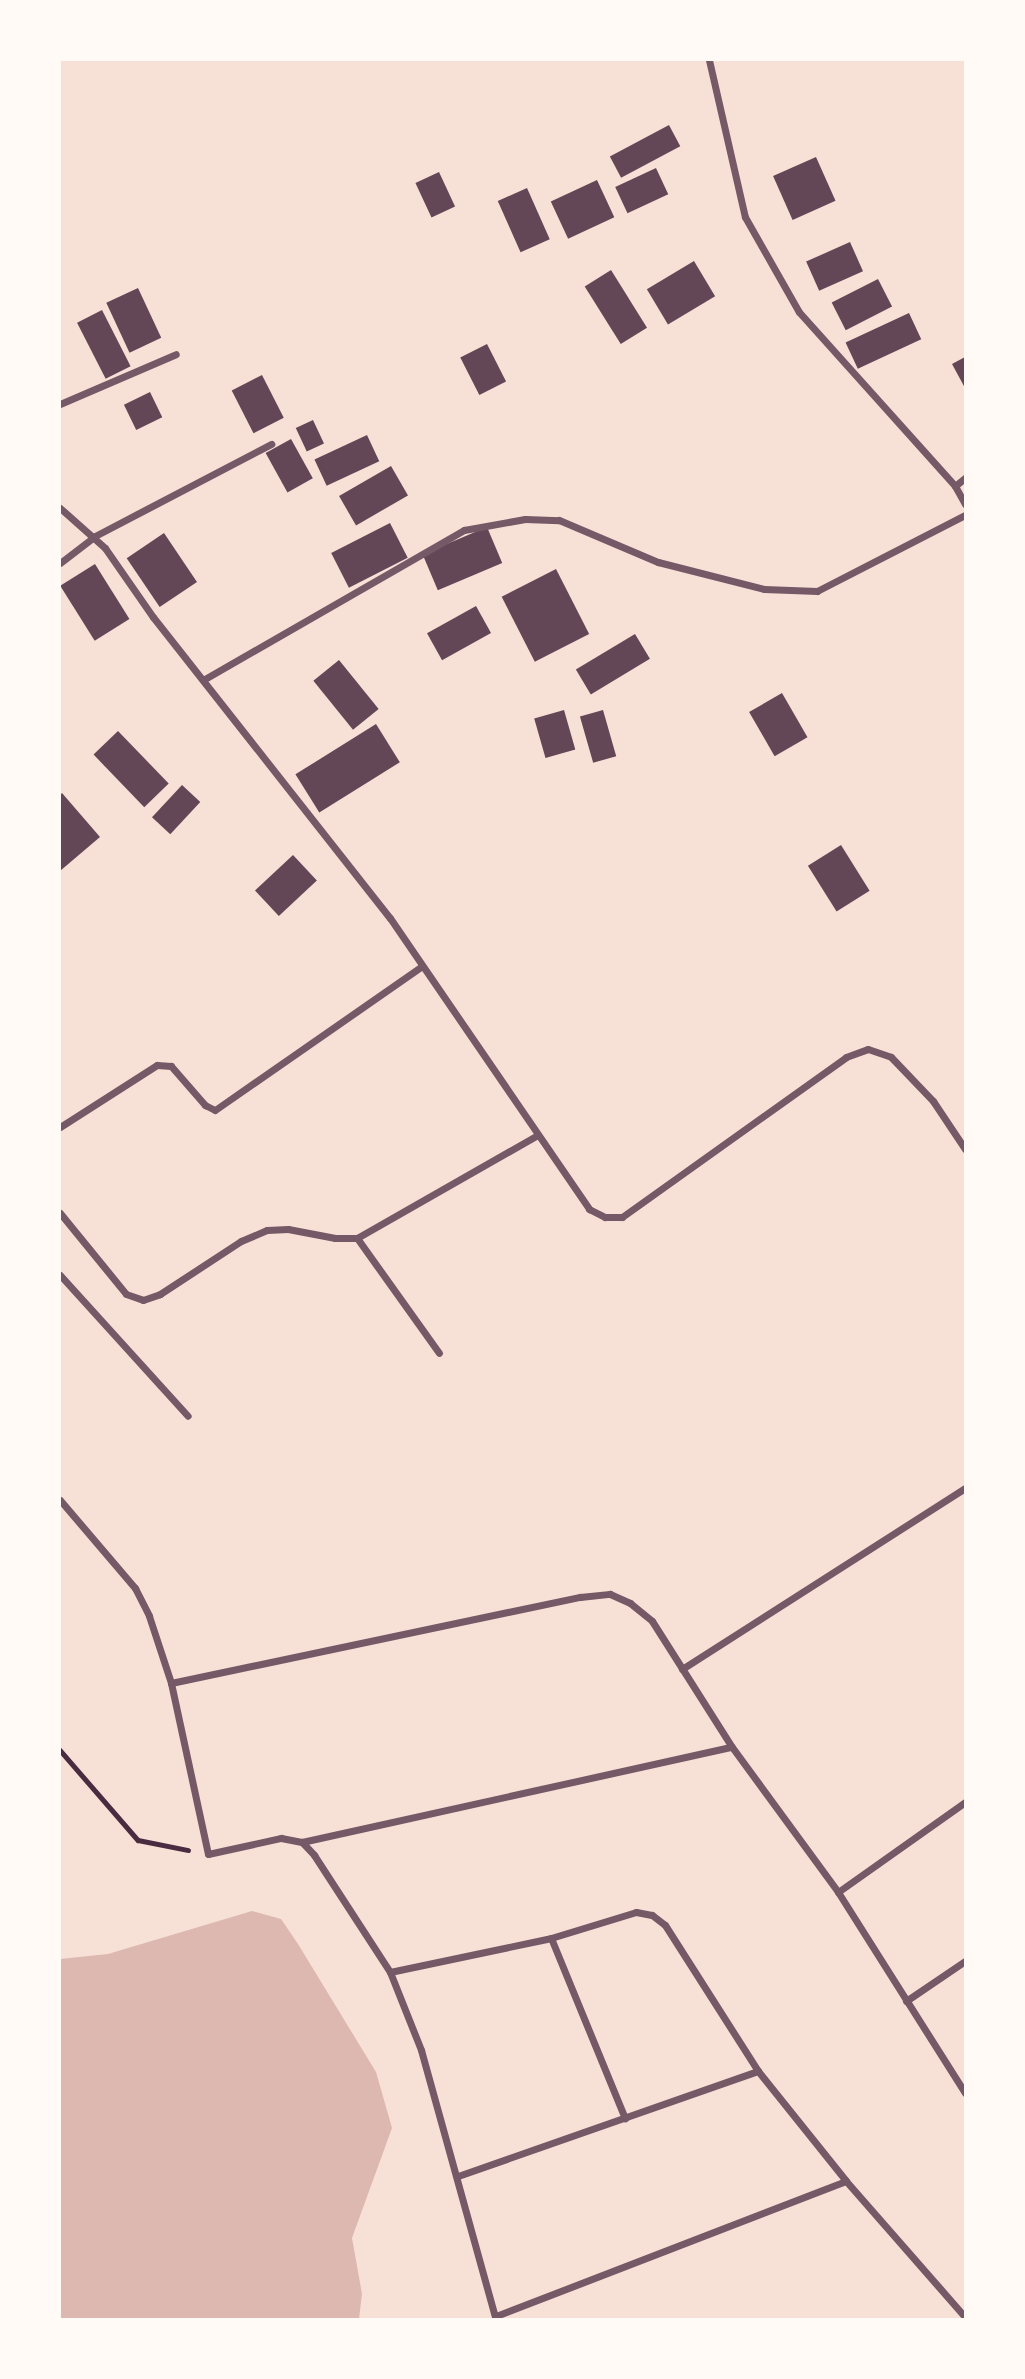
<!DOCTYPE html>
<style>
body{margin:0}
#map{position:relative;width:1025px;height:2379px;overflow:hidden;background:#f7e1d7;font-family:Barlow,sans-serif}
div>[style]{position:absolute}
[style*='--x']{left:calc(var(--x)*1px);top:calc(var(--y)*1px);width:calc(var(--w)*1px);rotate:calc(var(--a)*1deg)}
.water>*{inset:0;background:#dcb8b0}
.building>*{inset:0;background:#644757;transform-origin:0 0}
.path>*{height:4.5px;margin:-2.25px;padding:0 2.25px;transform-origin:2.25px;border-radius:2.25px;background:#4a2c40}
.minor>*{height:7px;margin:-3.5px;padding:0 3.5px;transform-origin:3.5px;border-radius:3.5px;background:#755966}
span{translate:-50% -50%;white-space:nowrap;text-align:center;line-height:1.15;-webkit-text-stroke:7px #fffaf5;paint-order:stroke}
.frame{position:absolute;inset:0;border:61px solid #fffaf5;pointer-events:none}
</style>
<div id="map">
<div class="water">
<i style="clip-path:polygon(252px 1911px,281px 1919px,298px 1944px,376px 2072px,392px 2128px,352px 2238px,362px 2294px,359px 2319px,60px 2319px,60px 1959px,108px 1954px)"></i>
</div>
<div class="building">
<i style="left:669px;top:125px;width:24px;height:67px;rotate:62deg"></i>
<i style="left:816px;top:157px;width:48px;height:47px;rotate:66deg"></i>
<i style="left:656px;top:168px;width:29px;height:45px;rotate:65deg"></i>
<i style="left:439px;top:172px;width:38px;height:26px;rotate:65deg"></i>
<i style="left:597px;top:180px;width:41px;height:51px;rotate:65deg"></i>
<i style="left:527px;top:188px;width:56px;height:32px;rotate:66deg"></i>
<i style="left:850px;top:242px;width:32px;height:48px;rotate:66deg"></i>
<i style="left:694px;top:261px;width:41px;height:55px;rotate:59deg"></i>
<i style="left:611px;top:270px;width:68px;height:31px;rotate:58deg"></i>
<i style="left:878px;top:279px;width:31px;height:52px;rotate:63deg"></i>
<i style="left:138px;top:288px;width:55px;height:35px;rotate:65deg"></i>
<i style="left:102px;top:310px;width:63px;height:28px;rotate:63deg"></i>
<i style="left:909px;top:313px;width:29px;height:70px;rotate:65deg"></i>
<i style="left:487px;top:344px;width:42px;height:30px;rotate:63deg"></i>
<i style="clip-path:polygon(965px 357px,965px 388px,952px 364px)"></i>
<i style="left:262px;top:375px;width:48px;height:34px;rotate:63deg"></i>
<i style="left:150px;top:392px;width:28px;height:29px;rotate:64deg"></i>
<i style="left:313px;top:420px;width:26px;height:19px;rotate:65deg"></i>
<i style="left:367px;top:435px;width:29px;height:58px;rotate:65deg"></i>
<i style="left:291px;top:439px;width:45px;height:29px;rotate:61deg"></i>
<i style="left:391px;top:466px;width:34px;height:60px;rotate:60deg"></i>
<i style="left:390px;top:523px;width:39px;height:66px;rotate:63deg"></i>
<i style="left:487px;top:527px;width:39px;height:70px;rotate:67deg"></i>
<i style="left:164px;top:533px;width:59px;height:45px;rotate:56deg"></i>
<i style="left:95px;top:564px;width:65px;height:41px;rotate:58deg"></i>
<i style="left:556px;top:569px;width:73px;height:61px;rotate:63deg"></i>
<i style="left:476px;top:606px;width:31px;height:56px;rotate:61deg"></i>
<i style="left:635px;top:634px;width:29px;height:69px;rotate:59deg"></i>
<i style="left:339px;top:660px;width:63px;height:33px;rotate:51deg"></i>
<i style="left:782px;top:693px;width:51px;height:38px;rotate:60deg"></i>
<i style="left:564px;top:710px;width:41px;height:31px;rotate:74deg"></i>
<i style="left:603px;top:710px;width:48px;height:24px;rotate:74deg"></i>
<i style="left:376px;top:724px;width:45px;height:95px;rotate:58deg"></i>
<i style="left:118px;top:731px;width:73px;height:34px;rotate:46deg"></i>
<i style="left:182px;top:785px;width:25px;height:44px;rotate:43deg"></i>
<i style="clip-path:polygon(62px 793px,100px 837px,60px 871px,60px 795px)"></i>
<i style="left:841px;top:845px;width:54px;height:39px;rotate:58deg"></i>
<i style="left:293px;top:855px;width:35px;height:52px;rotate:47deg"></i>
</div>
<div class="path">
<i style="--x:60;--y:1750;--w:119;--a:49.1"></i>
<i style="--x:138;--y:1840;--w:51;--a:11.3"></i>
</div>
<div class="minor">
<i style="--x:709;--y:60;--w:161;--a:77.1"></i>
<i style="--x:745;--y:217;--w:109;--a:60.4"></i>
<i style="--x:799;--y:312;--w:234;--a:48.1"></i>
<i style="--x:955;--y:486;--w:21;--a:61"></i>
<i style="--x:60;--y:404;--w:126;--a:-23.3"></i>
<i style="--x:955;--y:486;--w:13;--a:-39"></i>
<i style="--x:60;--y:508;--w:60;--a:41.6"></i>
<i style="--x:105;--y:548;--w:84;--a:55.2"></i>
<i style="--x:153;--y:617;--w:383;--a:51.8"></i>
<i style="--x:390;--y:918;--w:353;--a:55.6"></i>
<i style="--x:589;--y:1209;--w:18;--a:27"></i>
<i style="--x:605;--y:1217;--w:17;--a:0"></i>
<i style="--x:622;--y:1217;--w:275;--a:-35.5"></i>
<i style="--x:846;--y:1057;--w:23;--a:-20"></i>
<i style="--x:868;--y:1049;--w:24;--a:19"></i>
<i style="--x:891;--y:1057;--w:61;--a:46.3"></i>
<i style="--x:933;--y:1101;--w:58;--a:56.3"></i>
<i style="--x:60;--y:563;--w:44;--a:-37.6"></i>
<i style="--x:95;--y:536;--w:199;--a:-27.6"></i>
<i style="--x:203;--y:680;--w:301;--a:-29.9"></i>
<i style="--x:464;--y:530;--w:62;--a:-10.2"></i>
<i style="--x:525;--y:519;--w:34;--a:2"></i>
<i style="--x:559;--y:520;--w:108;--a:23"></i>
<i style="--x:658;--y:562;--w:109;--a:14.3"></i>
<i style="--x:764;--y:589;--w:53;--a:2.2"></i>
<i style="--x:817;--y:591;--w:166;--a:-27.2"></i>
<i style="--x:60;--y:1127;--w:115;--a:-32.6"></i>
<i style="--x:157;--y:1065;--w:14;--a:4"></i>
<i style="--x:171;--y:1066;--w:52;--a:48.9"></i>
<i style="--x:205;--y:1105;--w:11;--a:27"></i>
<i style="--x:215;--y:1110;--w:252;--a:-34.8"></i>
<i style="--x:60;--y:1213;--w:104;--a:50.8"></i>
<i style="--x:126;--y:1294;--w:18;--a:19"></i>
<i style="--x:143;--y:1300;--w:18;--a:-19"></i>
<i style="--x:160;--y:1294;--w:97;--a:-33.2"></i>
<i style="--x:241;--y:1241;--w:28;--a:-23"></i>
<i style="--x:267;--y:1230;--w:21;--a:-3"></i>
<i style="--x:288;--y:1229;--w:48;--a:10.8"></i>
<i style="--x:335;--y:1238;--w:22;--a:0"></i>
<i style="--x:357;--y:1238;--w:206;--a:-29.7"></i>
<i style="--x:357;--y:1238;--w:141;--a:54.5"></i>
<i style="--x:60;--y:1275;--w:190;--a:47.8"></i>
<i style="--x:60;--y:1500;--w:116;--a:49.6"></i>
<i style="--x:135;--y:1588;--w:31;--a:63"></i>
<i style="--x:149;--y:1616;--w:71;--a:71.8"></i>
<i style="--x:171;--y:1683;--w:175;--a:77.8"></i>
<i style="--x:208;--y:1854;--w:75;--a:-12.4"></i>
<i style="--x:281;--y:1838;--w:21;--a:11"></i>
<i style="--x:302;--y:1842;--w:18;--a:47"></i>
<i style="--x:314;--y:1855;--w:140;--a:57"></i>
<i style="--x:390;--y:1972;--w:84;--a:68.3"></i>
<i style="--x:421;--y:2050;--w:280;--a:74.5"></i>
<i style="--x:682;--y:1669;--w:336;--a:-32.6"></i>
<i style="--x:171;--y:1683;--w:418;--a:-11.9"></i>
<i style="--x:580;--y:1597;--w:30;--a:-6"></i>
<i style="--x:610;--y:1594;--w:22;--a:24"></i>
<i style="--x:630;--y:1603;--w:28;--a:39"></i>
<i style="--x:652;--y:1621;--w:149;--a:57.6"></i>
<i style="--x:732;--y:1747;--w:180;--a:53.8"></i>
<i style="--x:838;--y:1892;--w:238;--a:57.7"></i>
<i style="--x:302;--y:1842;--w:440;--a:-12.5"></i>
<i style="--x:838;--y:1892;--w:156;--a:-35.3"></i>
<i style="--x:551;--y:1938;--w:195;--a:67.7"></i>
<i style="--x:390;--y:1972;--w:165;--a:-11.9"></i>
<i style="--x:551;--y:1938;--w:89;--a:-17"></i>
<i style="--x:636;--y:1912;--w:16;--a:11"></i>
<i style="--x:652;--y:1915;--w:16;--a:38"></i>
<i style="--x:665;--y:1925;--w:173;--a:57.5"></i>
<i style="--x:758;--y:2071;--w:141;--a:51.3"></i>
<i style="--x:846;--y:2181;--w:181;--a:48.8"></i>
<i style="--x:906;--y:2001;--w:71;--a:-34.1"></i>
<i style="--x:458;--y:2176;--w:318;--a:-19.3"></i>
<i style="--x:496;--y:2316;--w:375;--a:-21.1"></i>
</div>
<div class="frame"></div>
</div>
